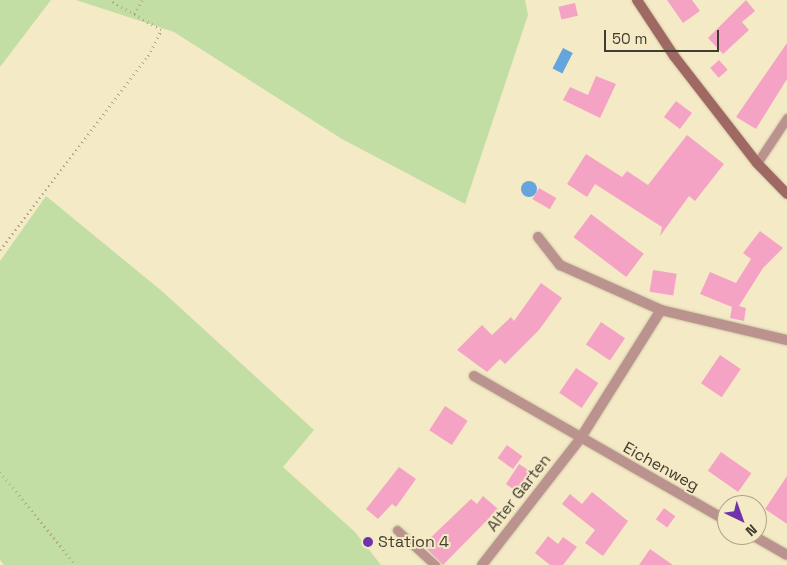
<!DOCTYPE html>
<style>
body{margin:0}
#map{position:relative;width:787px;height:565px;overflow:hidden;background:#f5eac6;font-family:"Space Grotesk",sans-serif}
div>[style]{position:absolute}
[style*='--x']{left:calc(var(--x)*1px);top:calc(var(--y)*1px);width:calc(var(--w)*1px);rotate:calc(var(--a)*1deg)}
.green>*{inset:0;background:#c2dea4}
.water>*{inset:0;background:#64a5dd;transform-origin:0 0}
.round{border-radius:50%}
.building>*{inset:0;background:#f5a3c5;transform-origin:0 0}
.path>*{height:2.5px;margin-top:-1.25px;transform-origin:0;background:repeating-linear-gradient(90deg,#afa78b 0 1px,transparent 0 5px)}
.roads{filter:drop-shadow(0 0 1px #d1c7a8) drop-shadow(0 0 1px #d1c7a8)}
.lane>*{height:9px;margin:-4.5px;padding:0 4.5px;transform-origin:4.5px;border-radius:4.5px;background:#ba938e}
.street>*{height:10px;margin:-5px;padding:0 5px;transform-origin:5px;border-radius:5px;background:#ba938e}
.secondary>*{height:10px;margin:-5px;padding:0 5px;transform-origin:5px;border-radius:5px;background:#9f6862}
.dots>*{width:14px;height:14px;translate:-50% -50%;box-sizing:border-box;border:2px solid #f5eac6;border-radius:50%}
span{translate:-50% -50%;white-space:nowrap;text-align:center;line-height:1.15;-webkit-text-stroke:4px #f5eac6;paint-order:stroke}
.street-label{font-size:16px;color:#413d2f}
.poi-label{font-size:16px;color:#413d2f}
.left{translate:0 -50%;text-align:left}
.north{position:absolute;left:717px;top:495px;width:50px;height:50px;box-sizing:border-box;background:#f5eac6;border:1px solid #ada58a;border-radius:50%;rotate:138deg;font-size:14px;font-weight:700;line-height:20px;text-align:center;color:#413d2f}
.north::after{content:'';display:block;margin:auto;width:18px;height:22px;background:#6f34aa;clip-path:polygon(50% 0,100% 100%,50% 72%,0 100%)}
.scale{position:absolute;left:604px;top:30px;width:115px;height:22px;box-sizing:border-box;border:2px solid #413d2f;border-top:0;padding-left:6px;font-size:15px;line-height:18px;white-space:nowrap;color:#413d2f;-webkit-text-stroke:4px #f5eac6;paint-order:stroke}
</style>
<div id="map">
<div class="green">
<i style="clip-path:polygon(0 0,51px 0,0 67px)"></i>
<i style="clip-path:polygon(76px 0,525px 0,528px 15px,465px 204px,342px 139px,174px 32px)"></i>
<i style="clip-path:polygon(46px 196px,163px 292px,314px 430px,283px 467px,355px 532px,381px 565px,4px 565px,0 560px,0 261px)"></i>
</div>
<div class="water">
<i style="left:563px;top:48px;width:11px;height:23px;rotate:27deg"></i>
<i class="round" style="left:521px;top:181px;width:16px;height:16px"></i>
</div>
<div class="building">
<i style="clip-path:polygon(667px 0,692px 0,700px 11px,683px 23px)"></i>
<i style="clip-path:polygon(746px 0,755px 11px,742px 22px,749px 30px,723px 54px,708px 38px)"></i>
<i style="left:575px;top:3px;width:13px;height:17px;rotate:77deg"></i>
<i style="clip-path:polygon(787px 43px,787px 79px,756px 129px,736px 117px)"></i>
<i style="left:719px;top:60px;width:13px;height:12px;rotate:48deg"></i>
<i style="clip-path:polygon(596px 76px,616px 84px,600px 118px,563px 100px,570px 87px,588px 95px)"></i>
<i style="left:676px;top:101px;width:20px;height:20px;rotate:37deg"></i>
<i style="clip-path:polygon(687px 135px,724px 164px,695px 201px,689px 196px,660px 236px,662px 227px,595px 184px,587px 197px,567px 184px,586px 154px,622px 177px,627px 171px,648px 185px)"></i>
<i style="left:539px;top:188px;width:20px;height:13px;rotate:30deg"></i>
<i style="left:591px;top:214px;width:66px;height:29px;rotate:37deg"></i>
<i style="clip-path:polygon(760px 231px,783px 248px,763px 268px,739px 306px,746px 308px,744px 321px,730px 318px,732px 307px,700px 294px,710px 272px,736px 283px,751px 259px,743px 253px)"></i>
<i style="left:653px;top:270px;width:24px;height:22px;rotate:9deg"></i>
<i style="clip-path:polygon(541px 283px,562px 298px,539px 330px,505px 364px,500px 359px,487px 372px,457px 350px,482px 325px,492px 335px,511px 317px,514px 321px)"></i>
<i style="left:601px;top:322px;width:29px;height:27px;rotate:34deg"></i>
<i style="left:720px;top:355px;width:25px;height:34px;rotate:34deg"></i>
<i style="left:576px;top:368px;width:27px;height:30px;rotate:34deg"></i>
<i style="left:445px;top:406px;width:27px;height:29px;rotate:33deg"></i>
<i style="left:507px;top:445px;width:19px;height:16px;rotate:36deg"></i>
<i style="left:721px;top:452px;width:37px;height:23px;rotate:35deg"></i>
<i style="left:519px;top:464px;width:17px;height:24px;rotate:33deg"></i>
<i style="clip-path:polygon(399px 467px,416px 479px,396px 507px,392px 504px,378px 519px,366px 509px)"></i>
<i style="clip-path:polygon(787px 476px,787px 524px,765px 509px)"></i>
<i style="clip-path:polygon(592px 492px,628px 521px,603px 556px,585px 543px,595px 530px,562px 504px,570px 494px,582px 504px)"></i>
<i style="clip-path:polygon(483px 496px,498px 509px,443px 565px,423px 545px,471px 499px,477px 504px)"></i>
<i style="left:664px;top:508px;width:14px;height:14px;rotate:36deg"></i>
<i style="clip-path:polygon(548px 536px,558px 544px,563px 537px,577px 547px,563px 565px,550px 565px,535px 553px)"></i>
<i style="clip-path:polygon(650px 549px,673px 565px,639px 565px)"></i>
</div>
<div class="path">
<i style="--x:134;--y:14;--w:16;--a:-60"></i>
<i style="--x:0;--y:250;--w:244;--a:-52.7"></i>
<i style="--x:148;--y:56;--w:29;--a:-63"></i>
<i style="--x:161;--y:30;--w:60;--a:-150"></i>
<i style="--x:0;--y:472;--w:120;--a:50.7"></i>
</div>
<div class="roads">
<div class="lane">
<i style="--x:757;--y:163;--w:54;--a:-56.3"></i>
<i style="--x:397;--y:530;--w:52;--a:42.6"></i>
</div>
<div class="street">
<i style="--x:538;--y:237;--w:36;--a:52"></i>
<i style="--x:560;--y:265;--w:111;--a:24"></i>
<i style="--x:661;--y:310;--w:130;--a:13.4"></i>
<i style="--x:474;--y:376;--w:292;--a:29.8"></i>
<i style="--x:752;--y:535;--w:40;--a:29.7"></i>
<i style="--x:482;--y:565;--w:160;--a:-52.1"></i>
<i style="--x:580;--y:439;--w:152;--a:-57.9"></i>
</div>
<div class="secondary">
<i style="--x:637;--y:0;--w:67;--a:56.5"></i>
<i style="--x:674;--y:56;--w:135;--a:52.2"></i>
<i style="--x:757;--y:163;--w:43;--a:45.9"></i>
</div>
</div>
<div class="dots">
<i style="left:368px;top:542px;background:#6f34aa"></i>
</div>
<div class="street-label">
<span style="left:661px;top:467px;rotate:29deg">Eichenweg</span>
<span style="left:519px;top:493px;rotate:-52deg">Alter Garten</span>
</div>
<div class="poi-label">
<span class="left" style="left:378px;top:542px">Station 4</span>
</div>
<div class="north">N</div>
<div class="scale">50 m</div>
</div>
